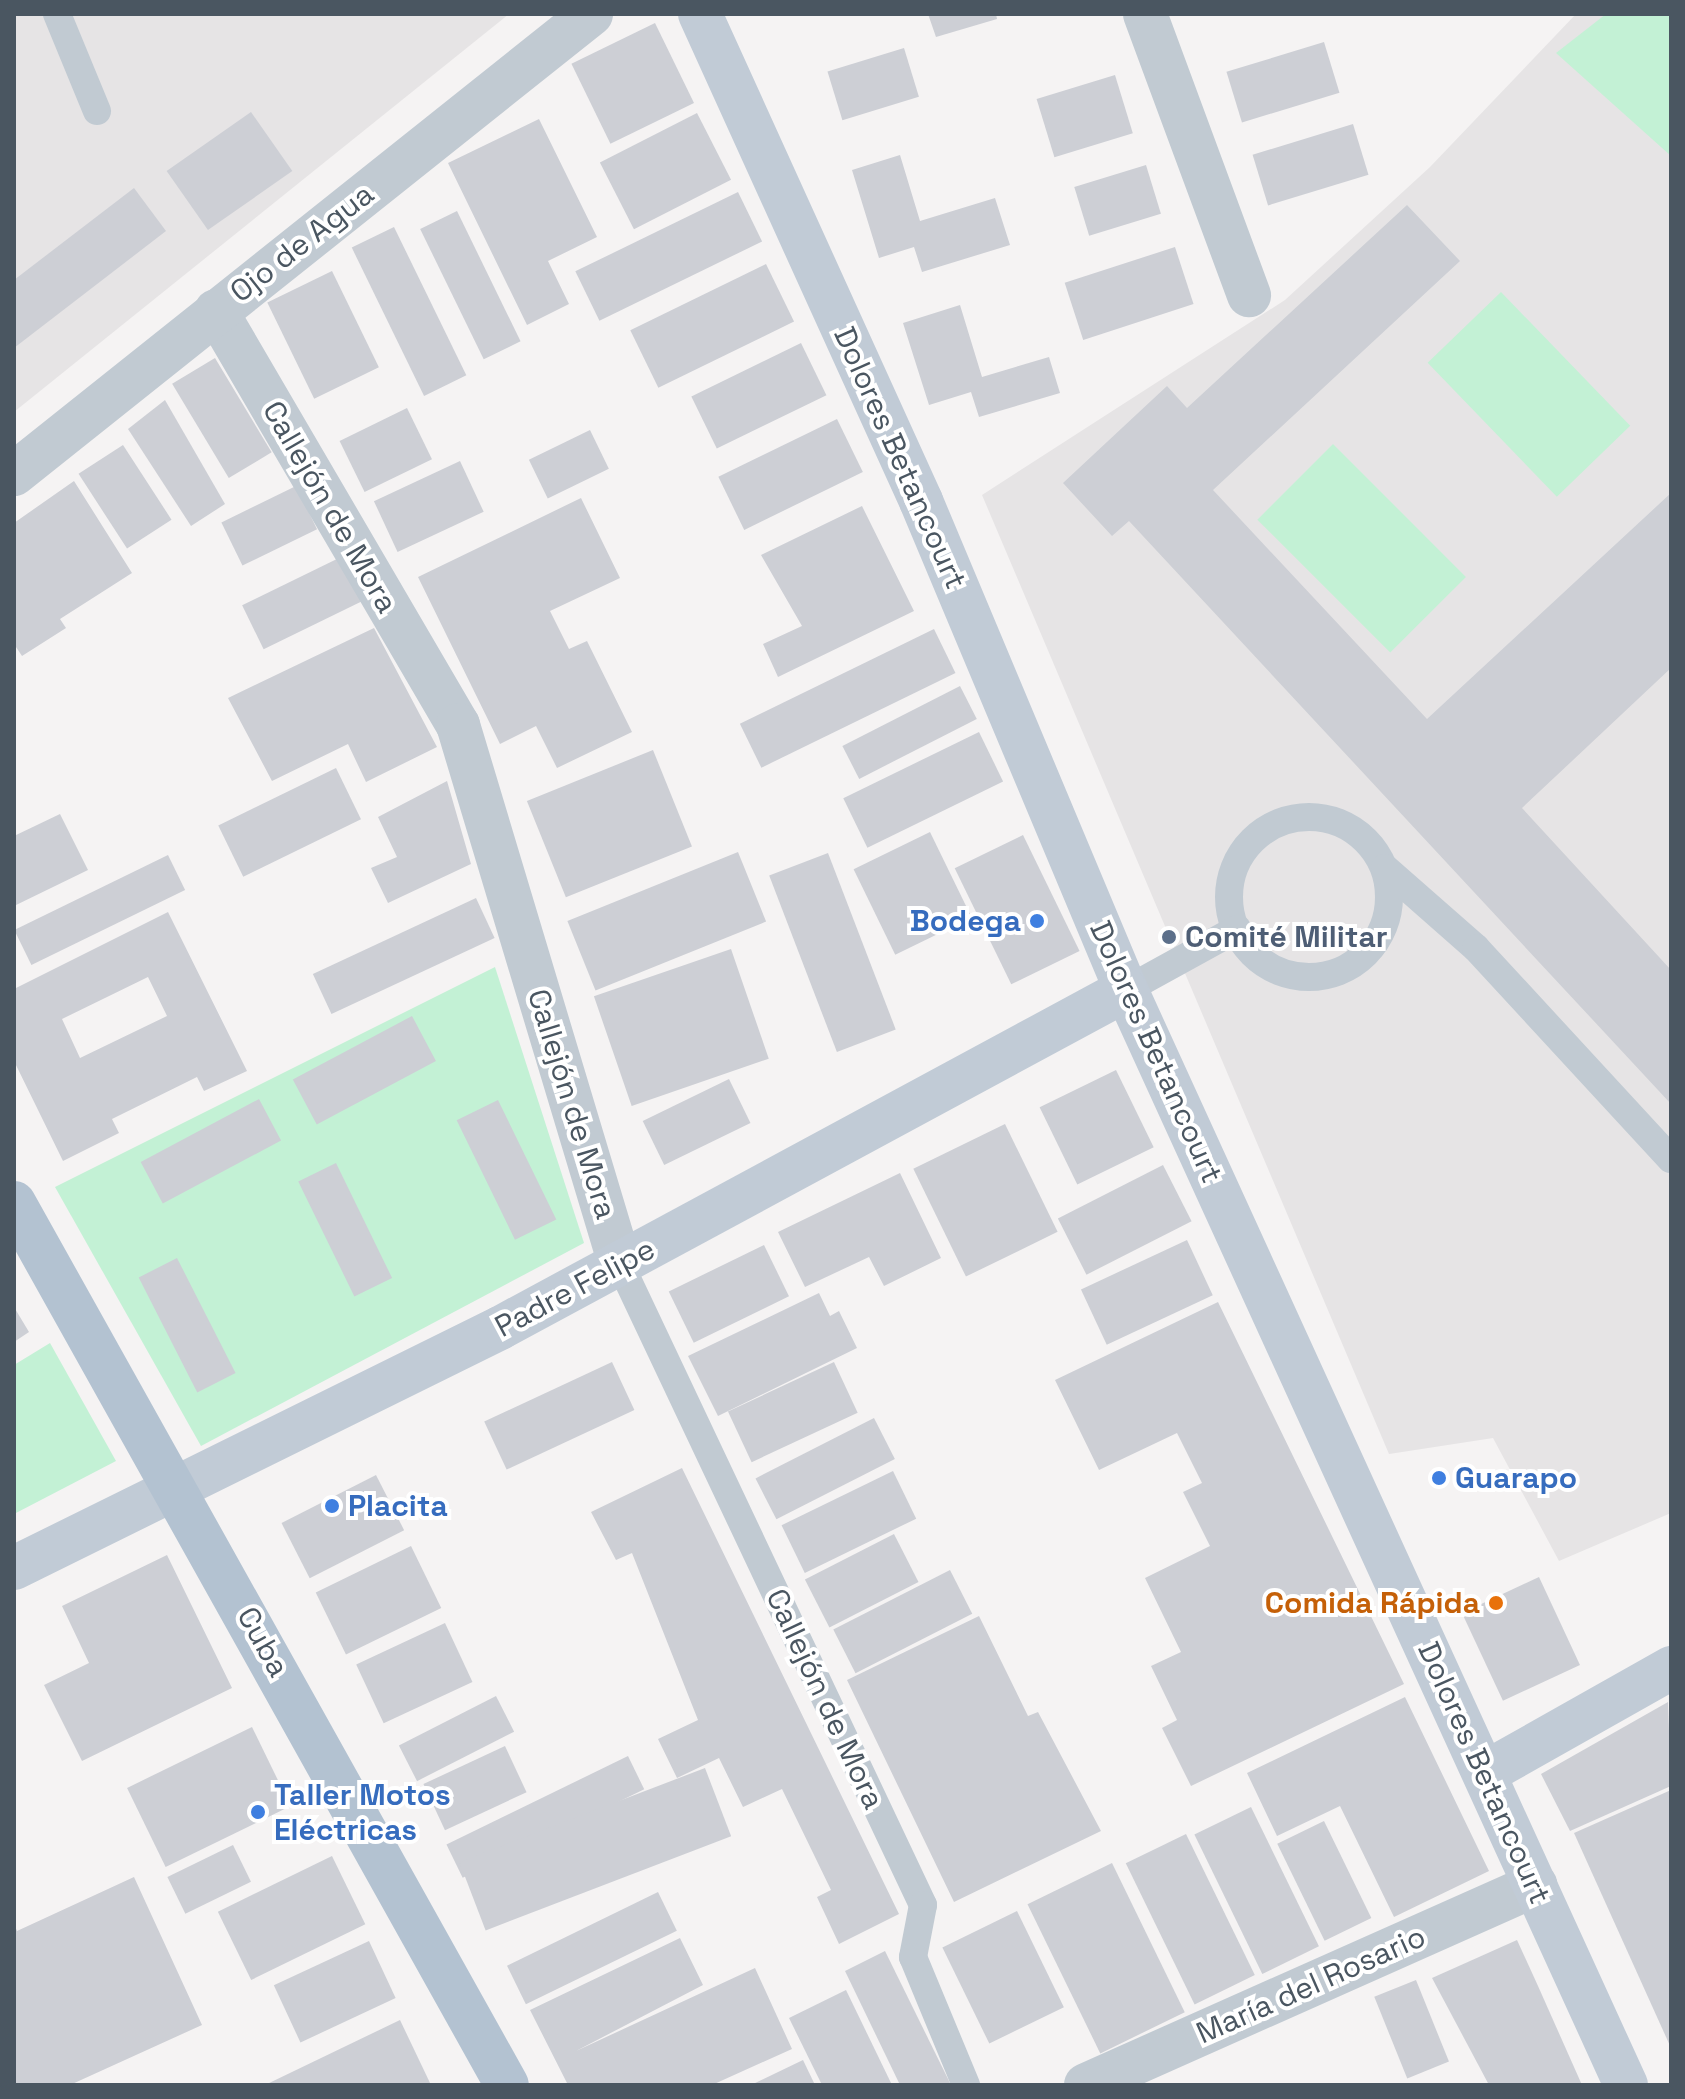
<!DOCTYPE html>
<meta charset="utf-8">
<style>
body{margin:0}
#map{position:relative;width:1685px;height:2099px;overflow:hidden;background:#f5f3f3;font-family:"Space Grotesk",sans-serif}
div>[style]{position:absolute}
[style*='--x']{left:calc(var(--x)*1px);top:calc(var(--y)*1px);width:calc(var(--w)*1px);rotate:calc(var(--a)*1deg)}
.education>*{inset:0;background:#e6e4e5}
.green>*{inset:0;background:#c3f1d5;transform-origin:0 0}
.building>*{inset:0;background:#cdcfd5;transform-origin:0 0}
.lane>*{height:28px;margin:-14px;padding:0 14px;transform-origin:14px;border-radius:14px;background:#c1cad2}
.lane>.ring{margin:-14px;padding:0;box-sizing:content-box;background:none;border:28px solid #c1cad2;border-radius:50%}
.street>*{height:44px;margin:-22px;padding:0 22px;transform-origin:22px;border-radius:22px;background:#c1cad2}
.secondary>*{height:44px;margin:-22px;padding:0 22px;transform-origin:22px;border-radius:22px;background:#c1cbd6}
.primary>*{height:44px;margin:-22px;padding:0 22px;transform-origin:22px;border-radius:22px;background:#b3c2d1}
.dots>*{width:22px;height:22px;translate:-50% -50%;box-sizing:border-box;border:4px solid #fff;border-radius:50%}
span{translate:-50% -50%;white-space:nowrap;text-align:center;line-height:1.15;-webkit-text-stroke:8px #fff;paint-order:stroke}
.street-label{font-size:30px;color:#4a5661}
.shop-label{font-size:30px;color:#366cbe;font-weight:700}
.right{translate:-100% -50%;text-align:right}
.left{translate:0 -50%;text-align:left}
.service-label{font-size:30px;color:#4e5e75;font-weight:700}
.food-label{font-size:30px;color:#c56008;font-weight:700}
.frame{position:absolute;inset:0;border:16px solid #4a5661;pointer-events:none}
</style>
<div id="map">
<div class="education">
<i style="clip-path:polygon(14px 14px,509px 14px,14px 412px)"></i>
<i style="clip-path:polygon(1576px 14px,1671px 14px,1671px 1513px,1559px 1561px,1493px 1438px,1389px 1454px,982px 495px,1285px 300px,1430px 167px)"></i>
</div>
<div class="green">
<i style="clip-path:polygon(1606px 14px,1671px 14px,1671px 156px,1556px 53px)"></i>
<i style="left:1501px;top:292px;width:186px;height:102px;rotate:46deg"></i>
<i style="left:1333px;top:444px;width:188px;height:107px;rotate:45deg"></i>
<i style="clip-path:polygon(495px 967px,584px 1243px,201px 1446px,55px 1187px)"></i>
<i style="clip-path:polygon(50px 1343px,116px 1461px,14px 1514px,14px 1365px)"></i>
</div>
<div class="building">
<i style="clip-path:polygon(928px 14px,996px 14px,997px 19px,936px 37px)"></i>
<i style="left:655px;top:23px;width:89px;height:93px;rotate:64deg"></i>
<i style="left:1324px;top:42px;width:53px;height:102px;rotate:73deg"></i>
<i style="left:904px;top:48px;width:51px;height:80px;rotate:73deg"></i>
<i style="left:1115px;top:75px;width:61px;height:82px;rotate:73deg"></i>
<i style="left:251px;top:112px;width:72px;height:103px;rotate:55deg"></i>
<i style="left:697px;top:113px;width:75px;height:109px;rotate:63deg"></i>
<i style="clip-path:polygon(539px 119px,597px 237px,548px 261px,569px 304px,527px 325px,448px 163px)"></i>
<i style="left:1353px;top:124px;width:53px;height:105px;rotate:73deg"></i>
<i style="clip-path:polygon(900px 155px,920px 221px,995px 198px,1010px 245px,922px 272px,914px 247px,879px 258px,852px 170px)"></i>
<i style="left:1146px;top:165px;width:51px;height:75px;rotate:73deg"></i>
<i style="clip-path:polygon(134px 188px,166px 231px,14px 348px,14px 280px)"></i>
<i style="left:738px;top:192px;width:55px;height:181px;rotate:64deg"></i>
<i style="clip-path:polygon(1407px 205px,1460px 261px,1213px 490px,1427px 719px,1671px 493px,1671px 668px,1522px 808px,1671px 970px,1671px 1104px,1129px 521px,1112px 536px,1063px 483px,1167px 386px,1187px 408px)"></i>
<i style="left:457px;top:211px;width:145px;height:41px;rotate:64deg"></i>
<i style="left:394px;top:227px;width:165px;height:47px;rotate:64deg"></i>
<i style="left:1175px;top:247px;width:60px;height:116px;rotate:72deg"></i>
<i style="left:766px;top:264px;width:64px;height:151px;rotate:64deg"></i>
<i style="left:332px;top:271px;width:107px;height:72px;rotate:64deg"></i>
<i style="clip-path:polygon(960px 305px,982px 377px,1049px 357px,1060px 393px,979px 417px,971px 392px,929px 405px,903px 323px)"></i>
<i style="left:801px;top:343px;width:58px;height:122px;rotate:64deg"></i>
<i style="left:215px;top:358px;width:110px;height:50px;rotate:59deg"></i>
<i style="clip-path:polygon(165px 400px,225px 504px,191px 526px,128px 429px)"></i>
<i style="left:407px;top:408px;width:57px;height:75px;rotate:64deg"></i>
<i style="left:837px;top:419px;width:59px;height:132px;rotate:64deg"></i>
<i style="left:590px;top:430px;width:43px;height:68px;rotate:64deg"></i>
<i style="left:123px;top:445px;width:89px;height:53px;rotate:57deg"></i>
<i style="left:460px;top:461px;width:56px;height:95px;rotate:65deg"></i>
<i style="clip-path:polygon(74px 481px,132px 573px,60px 619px,66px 628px,22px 656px,14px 644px,14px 523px)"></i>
<i style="left:296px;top:486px;width:48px;height:83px;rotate:64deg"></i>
<i style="clip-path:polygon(581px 498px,620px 578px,550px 611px,569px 649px,587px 641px,632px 732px,557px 768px,536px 726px,500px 744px,418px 577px)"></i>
<i style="clip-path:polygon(862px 506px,914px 611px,778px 677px,763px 644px,802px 626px,761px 555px)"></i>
<i style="left:341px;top:557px;width:49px;height:110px;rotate:64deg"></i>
<i style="clip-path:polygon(374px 628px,437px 747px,366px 782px,348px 744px,272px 781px,228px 698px)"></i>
<i style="left:934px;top:629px;width:49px;height:216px;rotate:64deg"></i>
<i style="left:960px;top:686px;width:37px;height:132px;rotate:63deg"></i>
<i style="left:979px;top:732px;width:55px;height:151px;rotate:64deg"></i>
<i style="left:653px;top:750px;width:104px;height:136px;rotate:68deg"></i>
<i style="left:336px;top:768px;width:57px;height:131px;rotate:64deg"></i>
<i style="clip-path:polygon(447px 781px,471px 864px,388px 903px,371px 868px,397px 857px,378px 817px)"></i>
<i style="clip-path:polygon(60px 814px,88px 870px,14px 906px,14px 836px)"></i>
<i style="left:930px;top:832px;width:95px;height:85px;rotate:64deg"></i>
<i style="left:1023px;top:835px;width:129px;height:76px;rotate:64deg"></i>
<i style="left:738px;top:852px;width:75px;height:184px;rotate:68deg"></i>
<i style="left:828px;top:853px;width:189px;height:63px;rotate:69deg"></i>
<i style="left:168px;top:855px;width:39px;height:171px;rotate:64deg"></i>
<i style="left:476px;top:898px;width:44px;height:180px;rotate:65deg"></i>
<i style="clip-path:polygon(evenodd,168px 912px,247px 1071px,204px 1091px,197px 1077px,112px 1119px,119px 1133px,63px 1161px,14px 1061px,14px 989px,168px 912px,148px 977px,167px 1016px,80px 1058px,62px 1019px,148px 977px)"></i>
<i style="left:731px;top:949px;width:116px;height:145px;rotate:71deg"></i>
<i style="left:412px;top:1016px;width:51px;height:135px;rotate:62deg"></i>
<i style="left:1116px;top:1070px;width:86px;height:85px;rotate:64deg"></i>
<i style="left:729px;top:1079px;width:49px;height:96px;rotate:64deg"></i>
<i style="left:259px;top:1099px;width:47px;height:134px;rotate:62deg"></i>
<i style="left:498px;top:1100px;width:133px;height:46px;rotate:64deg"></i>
<i style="left:1005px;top:1124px;width:120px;height:102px;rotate:64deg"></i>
<i style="left:336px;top:1163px;width:128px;height:42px;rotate:64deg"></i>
<i style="left:1163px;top:1165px;width:63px;height:118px;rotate:63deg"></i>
<i style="clip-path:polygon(900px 1173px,941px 1258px,884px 1286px,869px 1257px,805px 1287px,778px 1232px)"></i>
<i style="left:1187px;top:1240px;width:61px;height:117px;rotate:65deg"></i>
<i style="left:764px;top:1245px;width:57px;height:106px;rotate:64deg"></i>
<i style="left:177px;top:1258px;width:129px;height:43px;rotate:63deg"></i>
<i style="clip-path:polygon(819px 1293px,830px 1316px,839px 1311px,857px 1348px,718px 1416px,688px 1356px)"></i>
<i style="clip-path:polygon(1218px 1302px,1404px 1684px,1191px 1786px,1162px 1728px,1177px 1720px,1151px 1666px,1181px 1652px,1145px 1578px,1210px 1546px,1183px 1492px,1202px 1483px,1177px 1433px,1099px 1470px,1055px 1380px)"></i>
<i style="clip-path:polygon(14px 1307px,29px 1332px,14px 1342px)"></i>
<i style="left:612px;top:1362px;width:53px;height:141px;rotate:65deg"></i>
<i style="left:834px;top:1362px;width:56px;height:117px;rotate:65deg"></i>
<i style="left:874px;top:1418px;width:46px;height:133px;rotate:63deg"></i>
<i style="clip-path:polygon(682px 1468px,899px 1914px,839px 1944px,817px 1897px,831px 1890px,782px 1789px,743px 1807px,719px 1758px,677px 1778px,658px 1739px,698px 1720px,632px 1553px,616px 1560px,591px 1512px)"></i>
<i style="left:893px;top:1471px;width:53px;height:124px;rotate:64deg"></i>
<i style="left:376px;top:1475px;width:62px;height:106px;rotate:63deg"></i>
<i style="left:894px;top:1534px;width:54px;height:100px;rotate:63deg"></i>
<i style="left:411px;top:1546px;width:69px;height:106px;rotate:64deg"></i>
<i style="clip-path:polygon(167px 1555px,232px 1688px,82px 1761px,44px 1685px,89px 1663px,62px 1606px)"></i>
<i style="left:950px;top:1570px;width:49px;height:131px;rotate:63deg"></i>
<i style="left:1539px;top:1577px;width:97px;height:85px;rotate:65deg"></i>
<i style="clip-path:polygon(979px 1616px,1028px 1716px,1038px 1712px,1101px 1831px,954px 1902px,847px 1680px)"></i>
<i style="left:445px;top:1623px;width:65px;height:98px;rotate:65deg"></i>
<i style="left:496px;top:1696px;width:40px;height:109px;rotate:63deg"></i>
<i style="clip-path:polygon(1405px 1697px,1489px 1871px,1394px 1917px,1340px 1806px,1277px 1836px,1247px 1773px)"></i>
<i style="clip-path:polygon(1668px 1702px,1671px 1786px,1570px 1831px,1541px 1774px)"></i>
<i style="left:252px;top:1727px;width:88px;height:139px;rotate:64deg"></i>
<i style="left:505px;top:1746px;width:51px;height:90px;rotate:65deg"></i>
<i style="left:628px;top:1756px;width:37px;height:202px;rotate:64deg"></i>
<i style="left:705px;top:1768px;width:73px;height:263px;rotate:69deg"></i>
<i style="clip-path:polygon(1671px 1790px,1671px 2048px,1574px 1833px)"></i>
<i style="left:1251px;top:1807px;width:155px;height:63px;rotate:64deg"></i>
<i style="left:1324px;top:1821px;width:108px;height:52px;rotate:64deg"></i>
<i style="left:1186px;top:1834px;width:157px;height:67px;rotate:64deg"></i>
<i style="left:233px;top:1845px;width:41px;height:73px;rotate:64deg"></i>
<i style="left:332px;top:1856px;width:76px;height:127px;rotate:64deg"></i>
<i style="left:1112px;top:1863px;width:166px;height:94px;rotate:64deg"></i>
<i style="clip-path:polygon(134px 1877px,202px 2025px,70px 2085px,14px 2085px,14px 1924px,17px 1931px)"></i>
<i style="left:658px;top:1892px;width:43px;height:168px;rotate:64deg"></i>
<i style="left:1017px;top:1911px;width:107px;height:83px;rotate:64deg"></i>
<i style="clip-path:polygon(680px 1938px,703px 1985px,576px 2051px,755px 1968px,792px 2049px,712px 2085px,568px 2085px,530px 2010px)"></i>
<i style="clip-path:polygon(1517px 1940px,1538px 1986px,1582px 2085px,1489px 2085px,1432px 1978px)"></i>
<i style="left:369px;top:1941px;width:63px;height:105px;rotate:65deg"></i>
<i style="clip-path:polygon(885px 1951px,951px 2085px,900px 2085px,845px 1971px)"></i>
<i style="left:1416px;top:1980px;width:88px;height:45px;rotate:68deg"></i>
<i style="clip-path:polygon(846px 1990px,892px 2085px,822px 2085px,789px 2018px)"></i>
<i style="clip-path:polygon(400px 2020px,431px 2085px,265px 2085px)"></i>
<i style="clip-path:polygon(803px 2060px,815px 2085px,751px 2085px)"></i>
</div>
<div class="lane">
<i style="--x:57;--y:14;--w:105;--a:67.6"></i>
<i class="ring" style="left:1229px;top:817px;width:132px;height:132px"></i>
<i style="--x:1385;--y:868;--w:121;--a:41.3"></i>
<i style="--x:1476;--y:948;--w:287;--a:47.3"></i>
<i style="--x:1126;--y:990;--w:127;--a:-28.8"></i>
<i style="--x:620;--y:1264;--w:709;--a:64.7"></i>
<i style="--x:923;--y:1905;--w:53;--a:100.9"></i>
<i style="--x:913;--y:1957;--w:139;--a:67.5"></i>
</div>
<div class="street">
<i style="--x:1145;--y:14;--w:300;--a:69.7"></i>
<i style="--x:216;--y:311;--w:480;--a:59.7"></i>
<i style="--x:458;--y:725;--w:563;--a:73.27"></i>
<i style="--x:14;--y:474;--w:738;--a:-38.56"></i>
<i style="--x:1086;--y:2085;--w:492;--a:-24"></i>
</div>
<div class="secondary">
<i style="--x:700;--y:14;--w:535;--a:65.59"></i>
<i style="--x:921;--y:501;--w:530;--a:67.26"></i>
<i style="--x:1126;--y:990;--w:1204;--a:65.46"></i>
<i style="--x:14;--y:1568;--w:542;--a:-26.28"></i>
<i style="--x:500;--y:1328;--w:711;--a:-28.37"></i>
<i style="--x:1485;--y:1773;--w:214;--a:-29.4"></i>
</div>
<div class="primary">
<i style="--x:14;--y:1203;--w:1010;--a:60.8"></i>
</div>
<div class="dots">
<i style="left:1037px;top:921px;background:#3f7fe0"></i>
<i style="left:1169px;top:937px;background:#5c6f8a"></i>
<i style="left:1439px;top:1478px;background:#3f7fe0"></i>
<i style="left:332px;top:1506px;background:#3f7fe0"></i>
<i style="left:1496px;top:1603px;background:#e8710a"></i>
<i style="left:258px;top:1812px;background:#3f7fe0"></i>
</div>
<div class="street-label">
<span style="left:302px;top:243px;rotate:-38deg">Ojo de Agua</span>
<span style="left:900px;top:458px;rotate:66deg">Dolores Betancourt</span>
<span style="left:330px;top:507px;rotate:60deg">Callejón de Mora</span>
<span style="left:1156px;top:1052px;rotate:66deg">Dolores Betancourt</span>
<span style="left:572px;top:1104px;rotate:73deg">Callejón de Mora</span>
<span style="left:575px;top:1288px;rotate:-28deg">Padre Felipe</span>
<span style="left:263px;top:1642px;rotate:61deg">Cuba</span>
<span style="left:825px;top:1699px;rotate:65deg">Callejón de Mora</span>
<span style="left:1484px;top:1773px;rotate:66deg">Dolores Betancourt</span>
<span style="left:1311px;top:1985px;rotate:-24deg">María del Rosario</span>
</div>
<div class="shop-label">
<span class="right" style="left:1021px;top:921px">Bodega</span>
<span class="left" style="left:1455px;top:1478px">Guarapo</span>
<span class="left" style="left:348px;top:1506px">Placita</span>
<span class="left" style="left:274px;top:1812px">Taller Motos<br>Eléctricas</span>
</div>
<div class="service-label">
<span class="left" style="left:1185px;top:937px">Comité Militar</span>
</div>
<div class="food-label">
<span class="right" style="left:1480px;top:1603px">Comida Rápida</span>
</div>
<div class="frame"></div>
</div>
